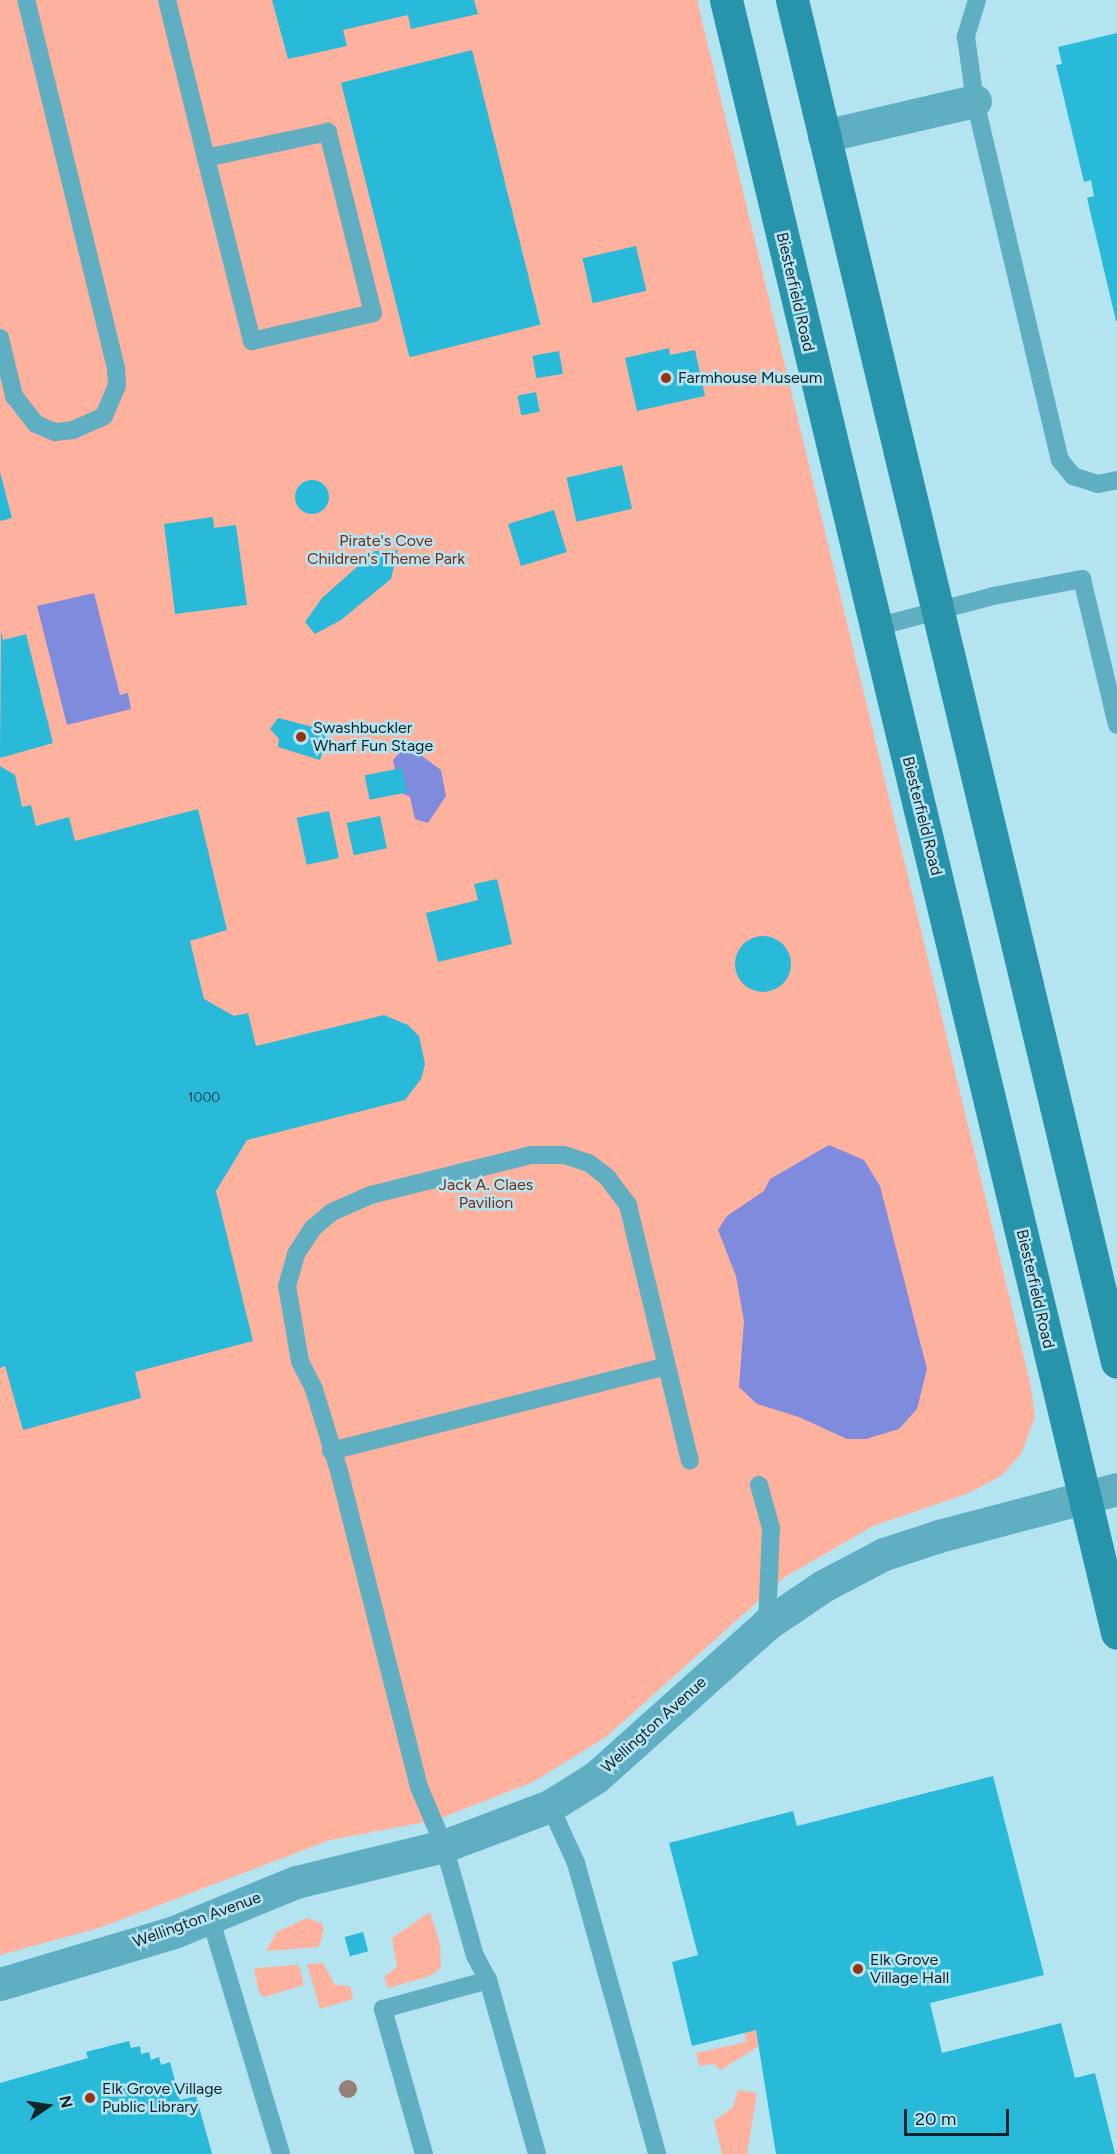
<!DOCTYPE html>
<style>
body{margin:0}
#map{position:relative;width:1117px;height:2154px;overflow:hidden;background:#b5e4f1;font-family:Figtree,sans-serif}
div>[style]{position:absolute}
[style*='--x']{left:calc(var(--x)*1px);top:calc(var(--y)*1px);width:calc(var(--w)*1px);rotate:calc(var(--a)*1deg)}
.green>*{inset:0;background:#feb29d}
.water>*{inset:0;background:#7f8bdd}
.building>*{inset:0;background:#29bad9;transform-origin:0 0}
.round{border-radius:50%}
.lane>*{height:18px;margin:-9px;padding:0 9px;transform-origin:9px;border-radius:9px;background:#60aec2}
.street>*{height:33px;margin:-16.5px;padding:0 16.5px;transform-origin:16.5px;border-radius:16.5px;background:#60aec2}
.secondary>*{height:33px;margin:-16.5px;padding:0 16.5px;transform-origin:16.5px;border-radius:16.5px;background:#2894ab}
.trees>*{width:18px;height:18px;margin:-9px;border-radius:50%;background:#977e76}
.dots>*{width:16px;height:16px;translate:-50% -50%;box-sizing:border-box;border:3px solid #b5e4f1;border-radius:50%}
span{translate:-50% -50%;white-space:nowrap;text-align:center;line-height:1.15;-webkit-text-stroke:5px #b5e4f1;paint-order:stroke}
.number-label{font-size:14px;color:#174a55}
.number-label span{-webkit-text-stroke-width:0}
.street-label{font-size:16px;color:#112429}
.poi-label{font-size:16px;color:#112429}
.left{translate:0 -50%;text-align:left}
.park-label{font-size:16px;color:#7e2a12}
.north{position:absolute;left:18px;top:2076px;width:60px;height:60px;-webkit-text-stroke:4px #b5e4f1;paint-order:stroke;rotate:77deg;font-size:16px;font-weight:700;line-height:24px;text-align:center;color:#112429}
.north::after{content:'';display:block;margin:auto;width:21px;height:27px;background:#112429;clip-path:polygon(50% 0,100% 100%,50% 72%,0 100%)}
.scale{position:absolute;left:904px;top:2109px;width:105px;height:27px;box-sizing:border-box;border:3px solid #112429;border-top:0;padding-left:8px;font-size:18px;line-height:21px;white-space:nowrap;color:#112429;-webkit-text-stroke:4px #b5e4f1;paint-order:stroke}
</style>
<div id="map">
<div class="green">
<i style="clip-path:polygon(0 0,697px 0,1031px 1387px,1035px 1417px,1021px 1454px,1001px 1476px,969px 1493px,873px 1526px,785px 1577px,606px 1737px,533px 1782px,436px 1820px,330px 1840px,99px 1928px,0 1955px)"></i>
<i style="clip-path:polygon(430px 1912px,440px 1944px,441px 1968px,430px 1976px,388px 1988px,384px 1977px,397px 1967px,392px 1938px)"></i>
<i style="clip-path:polygon(307px 1918px,321px 1923px,324px 1929px,319px 1947px,266px 1951px,277px 1932px)"></i>
<i style="clip-path:polygon(323px 1963px,335px 1985px,350px 1986px,353px 1999px,320px 2009px,307px 1964px)"></i>
<i style="clip-path:polygon(299px 1965px,304px 1985px,264px 1997px,259px 1993px,254px 1968px)"></i>
<i style="clip-path:polygon(756px 2030px,759px 2046px,721px 2070px,714px 2064px,699px 2066px,696px 2053px,746px 2042px,744px 2032px)"></i>
<i style="clip-path:polygon(738px 2090px,757px 2093px,747px 2154px,722px 2154px,714px 2121px,733px 2107px)"></i>
</div>
<div class="water">
<i style="clip-path:polygon(94px 593px,120px 695px,128px 693px,131px 709px,67px 725px,37px 606px)"></i>
<i style="clip-path:polygon(407px 745px,441px 770px,446px 796px,428px 823px,415px 819px,410px 797px,400px 792px,393px 760px)"></i>
<i style="clip-path:polygon(829px 1145px,864px 1160px,880px 1186px,927px 1369px,917px 1409px,899px 1429px,866px 1439px,847px 1439px,799px 1417px,757px 1404px,739px 1387px,744px 1321px,736px 1276px,718px 1230px,727px 1216px,764px 1191px,770px 1179px)"></i>
</div>
<div class="building">
<i style="clip-path:polygon(272px 0,474px 0,478px 14px,411px 29px,408px 15px,343px 30px,347px 46px,288px 59px)"></i>
<i style="clip-path:polygon(1117px 33px,1117px 321px,1116px 321px,1087px 198px,1094px 196px,1091px 180px,1084px 182px,1056px 65px,1062px 64px,1058px 47px)"></i>
<i style="left:472px;top:50px;width:283px;height:135px;rotate:76deg"></i>
<i style="left:636px;top:246px;width:46px;height:55px;rotate:77deg"></i>
<i style="clip-path:polygon(669px 348px,670px 355px,695px 350px,705px 396px,637px 411px,625px 358px)"></i>
<i style="left:559px;top:351px;width:23px;height:27px;rotate:80deg"></i>
<i style="left:536px;top:392px;width:20px;height:19px;rotate:79deg"></i>
<i style="left:622px;top:465px;width:45px;height:57px;rotate:77deg"></i>
<i style="clip-path:polygon(0 472px,12px 518px,0 521px)"></i>
<i class="round" style="left:295px;top:480px;width:34px;height:34px"></i>
<i style="left:554px;top:510px;width:44px;height:48px;rotate:73deg"></i>
<i style="clip-path:polygon(213px 517px,214px 528px,236px 525px,247px 605px,175px 614px,164px 524px)"></i>
<i style="clip-path:polygon(398px 550px,391px 579px,341px 620px,315px 634px,305px 622px,322px 598px,375px 551px)"></i>
<i style="clip-path:polygon(1px 631px,3px 640px,26px 634px,53px 743px,0 758px)"></i>
<i style="clip-path:polygon(278px 718px,329px 731px,320px 760px,278px 747px,279px 739px,270px 729px)"></i>
<i style="clip-path:polygon(0 766px,15px 775px,22px 807px,31px 805px,36px 826px,69px 817px,75px 841px,198px 809px,227px 930px,190px 941px,204px 999px,234px 1016px,248px 1013px,256px 1046px,384px 1015px,408px 1025px,419px 1036px,425px 1064px,421px 1079px,405px 1100px,247px 1140px,216px 1191px,253px 1341px,135px 1372px,141px 1398px,23px 1430px,5px 1366px,0 1368px)"></i>
<i style="left:402px;top:768px;width:25px;height:38px;rotate:79deg"></i>
<i style="left:329px;top:811px;width:48px;height:33px;rotate:78deg"></i>
<i style="left:380px;top:816px;width:33px;height:34px;rotate:78deg"></i>
<i style="clip-path:polygon(497px 879px,512px 944px,438px 962px,426px 913px,478px 900px,474px 884px)"></i>
<i class="round" style="left:735px;top:936px;width:56px;height:56px"></i>
<i style="clip-path:polygon(993px 1776px,1044px 1975px,930px 2003px,942px 2053px,1061px 2023px,1075px 2078px,1095px 2073px,1115px 2154px,776px 2154px,756px 2030px,692px 2046px,672px 1962px,698px 1955px,669px 1843px,793px 1811px,797px 1826px)"></i>
<i style="left:363px;top:1932px;width:20px;height:19px;rotate:75deg"></i>
<i style="clip-path:polygon(129px 2041px,131px 2048px,140px 2046px,141px 2054px,149px 2052px,151px 2060px,159px 2057px,161px 2065px,170px 2062px,180px 2100px,196px 2096px,212px 2154px,0 2154px,0 2083px,88px 2058px,86px 2052px)"></i>
</div>
<div class="lane">
<i style="--x:167;--y:0;--w:163;--a:76.1"></i>
<i style="--x:206;--y:158;--w:189;--a:75.9"></i>
<i style="--x:252;--y:341;--w:124;--a:-13"></i>
<i style="--x:373;--y:313;--w:187;--a:-104"></i>
<i style="--x:328;--y:132;--w:125;--a:168"></i>
<i style="--x:977;--y:0;--w:39;--a:107"></i>
<i style="--x:966;--y:37;--w:65;--a:82"></i>
<i style="--x:975;--y:101;--w:369;--a:76.7"></i>
<i style="--x:1060;--y:460;--w:21;--a:51"></i>
<i style="--x:1073;--y:476;--w:26;--a:18"></i>
<i style="--x:1098;--y:484;--w:19;--a:-12"></i>
<i style="--x:0;--y:338;--w:60;--a:76.4"></i>
<i style="--x:14;--y:396;--w:36;--a:52"></i>
<i style="--x:36;--y:424;--w:21;--a:23"></i>
<i style="--x:55;--y:432;--w:18;--a:-6"></i>
<i style="--x:73;--y:430;--w:34;--a:-24"></i>
<i style="--x:104;--y:416;--w:33;--a:-67"></i>
<i style="--x:117;--y:386;--w:18;--a:-93"></i>
<i style="--x:116;--y:368;--w:379;--a:-103.7"></i>
<i style="--x:876;--y:627;--w:121;--a:-14.8"></i>
<i style="--x:993;--y:596;--w:91;--a:-10.8"></i>
<i style="--x:1082;--y:579;--w:150;--a:76.5"></i>
<i style="--x:331;--y:1451;--w:346;--a:-14.2"></i>
<i style="--x:759;--y:1485;--w:45;--a:74.4"></i>
<i style="--x:771;--y:1528;--w:96;--a:92.4"></i>
<i style="--x:550;--y:1806;--w:63;--a:65.5"></i>
<i style="--x:576;--y:1863;--w:302;--a:74.4"></i>
<i style="--x:210;--y:1917;--w:247;--a:73.3"></i>
<i style="--x:424;--y:2154;--w:151;--a:-105.8"></i>
<i style="--x:383;--y:2009;--w:109;--a:-15.4"></i>
<i style="--x:537;--y:2154;--w:181;--a:-105.7"></i>
<i style="--x:488;--y:1980;--w:27;--a:-118"></i>
<i style="--x:475;--y:1956;--w:114;--a:-105.7"></i>
<i style="--x:444;--y:1846;--w:64;--a:-113"></i>
<i style="--x:419;--y:1787;--w:326;--a:-104.2"></i>
<i style="--x:339;--y:1471;--w:86;--a:-107"></i>
<i style="--x:314;--y:1389;--w:31;--a:-117"></i>
<i style="--x:300;--y:1361;--w:76;--a:-99.8"></i>
<i style="--x:287;--y:1286;--w:33;--a:-74"></i>
<i style="--x:296;--y:1254;--w:31;--a:-57"></i>
<i style="--x:313;--y:1228;--w:25;--a:-40"></i>
<i style="--x:332;--y:1212;--w:43;--a:-23.6"></i>
<i style="--x:371;--y:1195;--w:165;--a:-14"></i>
<i style="--x:531;--y:1155;--w:33;--a:0"></i>
<i style="--x:564;--y:1155;--w:26;--a:18"></i>
<i style="--x:589;--y:1163;--w:23;--a:38"></i>
<i style="--x:607;--y:1177;--w:35;--a:53"></i>
<i style="--x:628;--y:1205;--w:263;--a:76.4"></i>
</div>
<div class="street">
<i style="--x:824;--y:136;--w:155;--a:-13.1"></i>
<i style="--x:0;--y:1984;--w:182;--a:-16.6"></i>
<i style="--x:174;--y:1932;--w:132;--a:-22.3"></i>
<i style="--x:296;--y:1882;--w:152;--a:-13.7"></i>
<i style="--x:444;--y:1846;--w:113;--a:-20.7"></i>
<i style="--x:550;--y:1806;--w:54;--a:-32.2"></i>
<i style="--x:596;--y:1777;--w:229;--a:-41.8"></i>
<i style="--x:767;--y:1624;--w:68;--a:-34.2"></i>
<i style="--x:823;--y:1586;--w:69;--a:-27.7"></i>
<i style="--x:884;--y:1554;--w:58;--a:-18.1"></i>
<i style="--x:939;--y:1536;--w:184;--a:-14.8"></i>
</div>
<div class="secondary">
<i style="--x:726;--y:0;--w:1679;--a:76.53"></i>
<i style="--x:792;--y:0;--w:1400;--a:76.58"></i>
</div>
<div class="trees">
<i style="left:348px;top:2089px"></i>
</div>
<div class="dots">
<i style="left:666px;top:378px;background:#983012"></i>
<i style="left:301px;top:737px;background:#983012"></i>
<i style="left:858px;top:1969px;background:#983012"></i>
<i style="left:90px;top:2098px;background:#983012"></i>
</div>
<div class="number-label">
<span style="left:204px;top:1098px">1000</span>
</div>
<div class="street-label">
<span style="left:795px;top:292px;rotate:77deg">Biesterfield Road</span>
<span style="left:922px;top:816px;rotate:76deg">Biesterfield Road</span>
<span style="left:1035px;top:1289px;rotate:77deg">Biesterfield Road</span>
<span style="left:654px;top:1725px;rotate:-42deg">Wellington Avenue</span>
<span style="left:197px;top:1920px;rotate:-20deg">Wellington Avenue</span>
</div>
<div class="poi-label">
<span class="left" style="left:678px;top:378px">Farmhouse Museum</span>
<span class="left" style="left:313px;top:737px">Swashbuckler<br>Wharf Fun Stage</span>
<span class="left" style="left:870px;top:1969px">Elk Grove<br>Village Hall</span>
<span class="left" style="left:102px;top:2098px">Elk Grove Village<br>Public Library</span>
</div>
<div class="park-label">
<span style="left:386px;top:550px">Pirate's Cove<br>Children's Theme Park</span>
<span style="left:486px;top:1194px">Jack A. Claes<br>Pavilion</span>
</div>
<div class="north">N</div>
<div class="scale">20 m</div>
</div>
